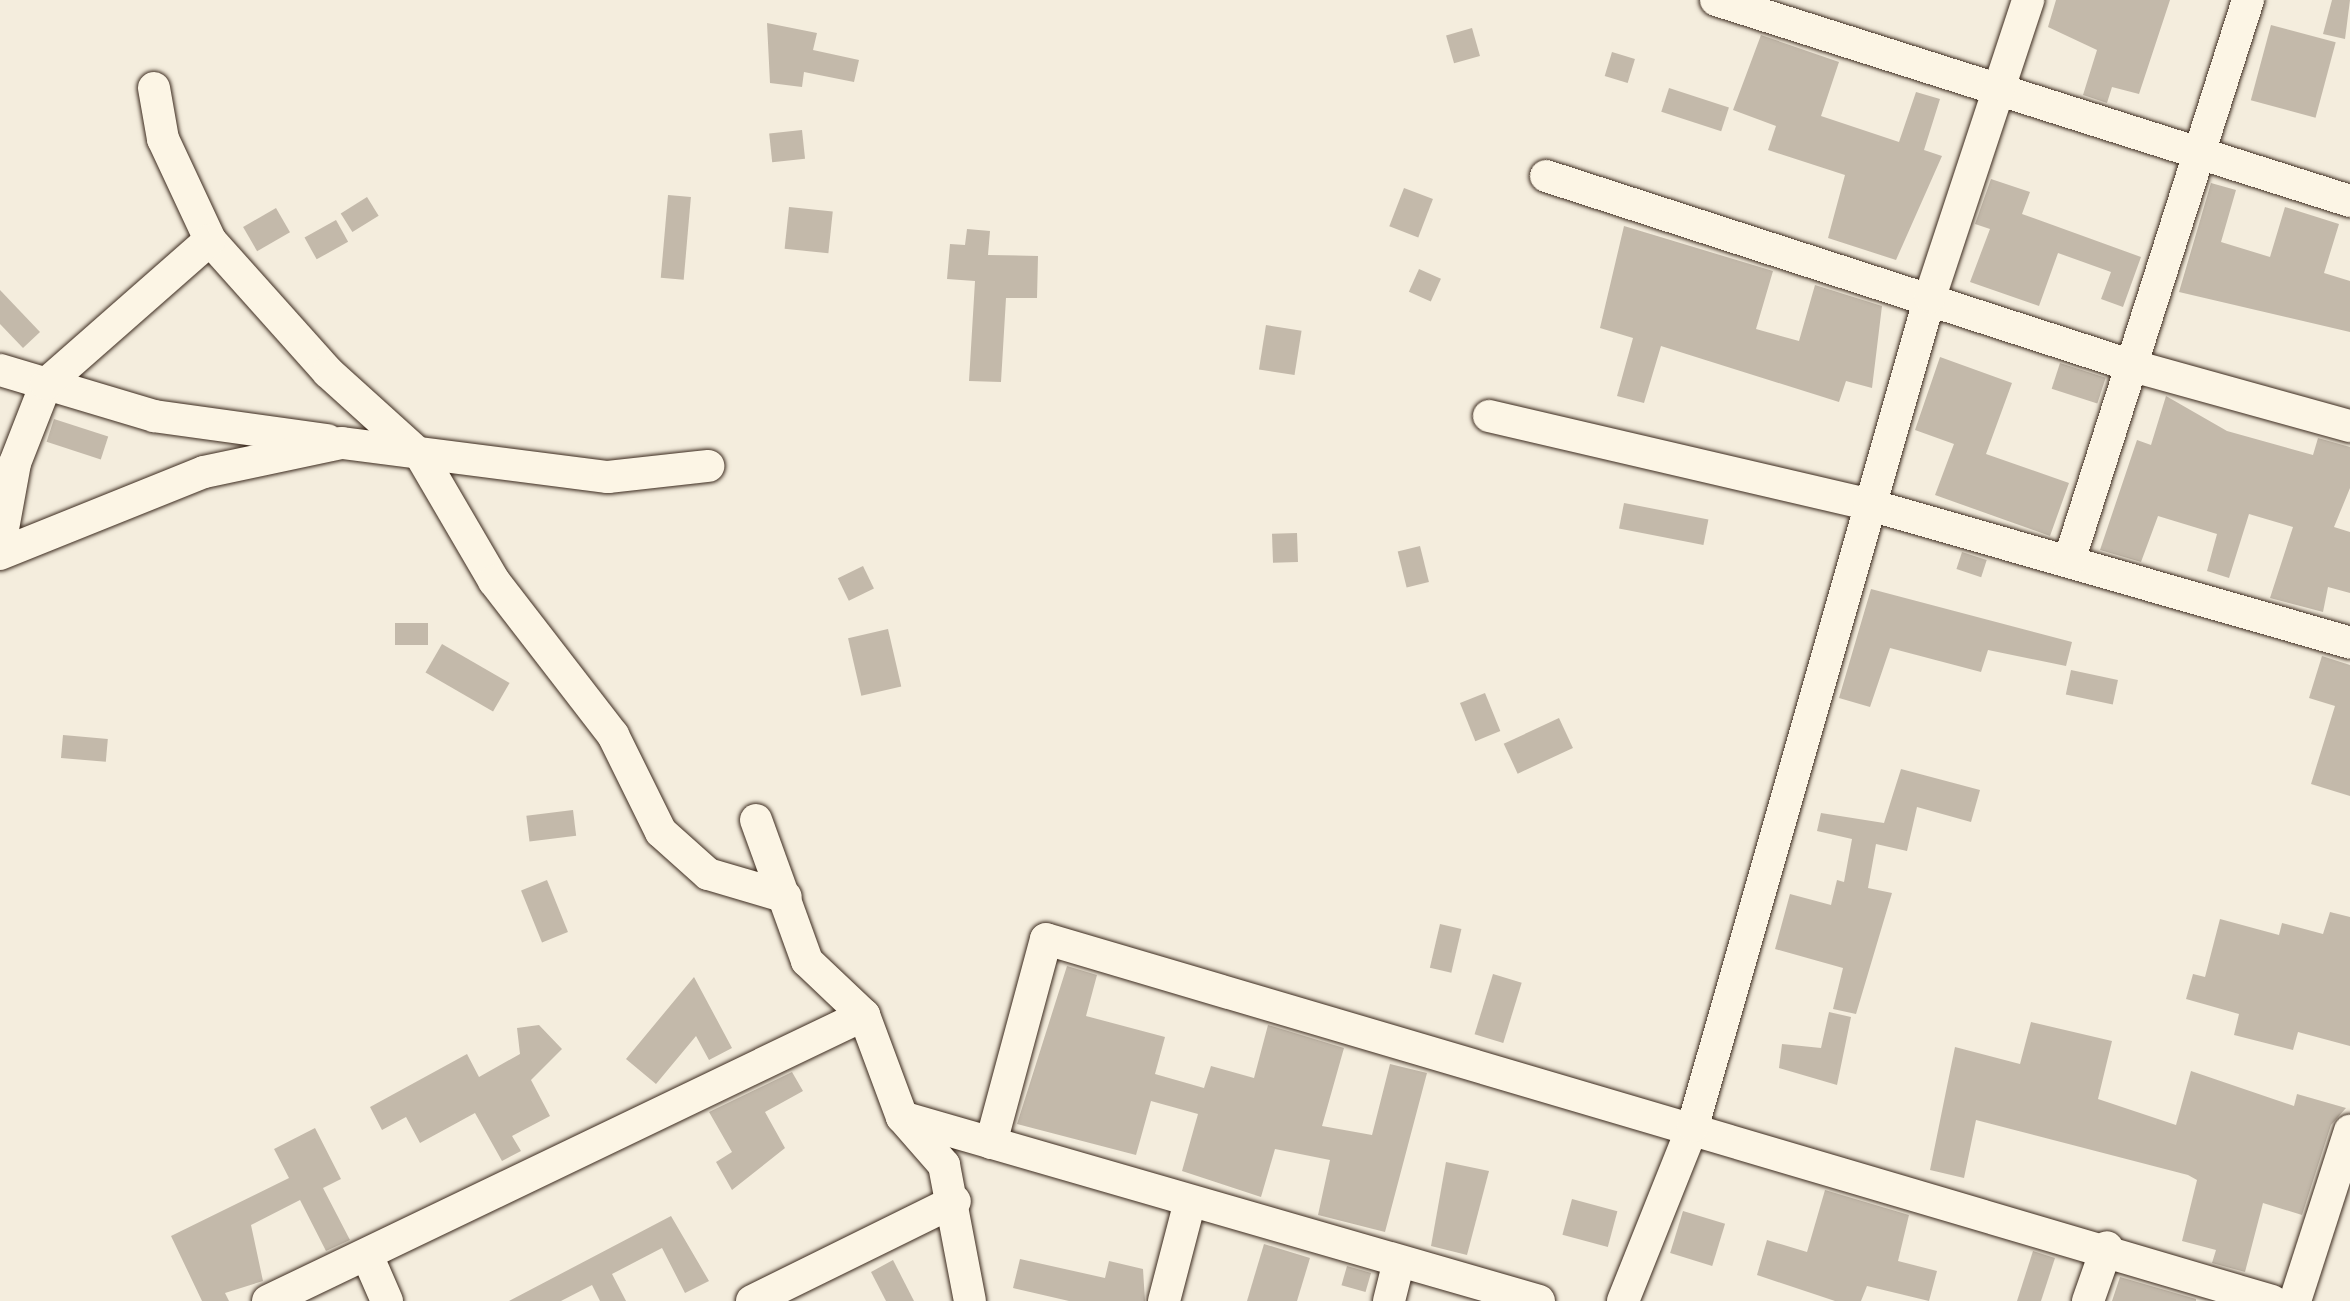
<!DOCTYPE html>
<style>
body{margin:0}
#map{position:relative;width:2350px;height:1301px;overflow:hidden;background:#f4eddd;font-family:"Shantell Sans",sans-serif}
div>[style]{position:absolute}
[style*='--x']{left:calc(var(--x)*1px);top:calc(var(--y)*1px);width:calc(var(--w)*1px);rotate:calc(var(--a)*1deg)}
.building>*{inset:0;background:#c3b9aa;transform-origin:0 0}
.roads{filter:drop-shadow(0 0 2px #3b2a1e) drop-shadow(0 0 2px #3b2a1e)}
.minor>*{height:32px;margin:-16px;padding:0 16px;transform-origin:16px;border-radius:16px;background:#fcf5e5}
span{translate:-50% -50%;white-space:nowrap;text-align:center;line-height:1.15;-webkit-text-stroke:10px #fcf5e5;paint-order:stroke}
</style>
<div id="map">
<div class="building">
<i style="clip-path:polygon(2056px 0,2170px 0,2139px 94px,2112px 87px,2107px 103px,2083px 95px,2097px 50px,2048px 27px)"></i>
<i style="clip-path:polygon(2332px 0,2350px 0,2345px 39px,2323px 34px)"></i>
<i style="clip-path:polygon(767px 23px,817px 33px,813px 50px,859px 60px,854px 82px,804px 72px,802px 87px,770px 83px)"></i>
<i style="left:2271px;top:25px;width:67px;height:78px;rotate:15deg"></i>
<i style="left:1472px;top:28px;width:29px;height:27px;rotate:74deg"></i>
<i style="clip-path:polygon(1761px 35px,1839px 62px,1821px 116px,1899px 142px,1916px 92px,1940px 99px,1924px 150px,1942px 156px,1896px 260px,1828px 238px,1845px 175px,1768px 150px,1776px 126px,1733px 110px)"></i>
<i style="left:1612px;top:52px;width:24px;height:25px;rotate:17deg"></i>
<i style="left:1669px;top:88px;width:63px;height:25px;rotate:18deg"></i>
<i style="left:802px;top:130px;width:29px;height:33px;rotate:84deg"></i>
<i style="clip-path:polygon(1991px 179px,2030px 192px,2022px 214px,2141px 257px,2123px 307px,2101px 299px,2111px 272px,2058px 253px,2039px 306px,1970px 282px,1990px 229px,1975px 224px)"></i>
<i style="clip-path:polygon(2211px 183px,2236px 190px,2221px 242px,2270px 257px,2285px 207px,2339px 224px,2324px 273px,2350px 281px,2350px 332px,2179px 292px)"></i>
<i style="left:1404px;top:188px;width:31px;height:41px;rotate:21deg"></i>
<i style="left:668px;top:195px;width:23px;height:83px;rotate:5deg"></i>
<i style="left:367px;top:197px;width:22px;height:31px;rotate:58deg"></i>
<i style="left:789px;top:207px;width:44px;height:42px;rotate:6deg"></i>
<i style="left:276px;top:208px;width:28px;height:38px;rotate:60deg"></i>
<i style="left:336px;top:220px;width:25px;height:36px;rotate:61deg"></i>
<i style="clip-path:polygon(1624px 226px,1773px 271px,1756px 329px,1799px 341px,1815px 285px,1882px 306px,1872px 388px,1846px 381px,1839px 402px,1661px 346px,1644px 403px,1617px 396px,1633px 338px,1600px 328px)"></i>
<i style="clip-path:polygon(967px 229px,990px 231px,988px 255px,1038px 256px,1037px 298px,1006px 298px,1001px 382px,969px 381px,975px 281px,947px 279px,950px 244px,965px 245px)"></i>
<i style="left:1419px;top:269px;width:24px;height:25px;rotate:24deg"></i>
<i style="clip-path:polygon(0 290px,40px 332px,23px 348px,0 324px)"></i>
<i style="left:1266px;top:325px;width:36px;height:45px;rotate:9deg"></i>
<i style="clip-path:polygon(1940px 357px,2012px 383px,1986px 454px,2069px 483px,2050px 536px,1935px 495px,1954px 444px,1915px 430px)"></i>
<i style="left:2060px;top:363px;width:48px;height:27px;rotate:18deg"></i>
<i style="clip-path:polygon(2166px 396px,2227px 431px,2313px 455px,2318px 438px,2350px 447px,2350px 488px,2334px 527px,2350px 532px,2350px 593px,2328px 587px,2323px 612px,2270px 598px,2293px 527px,2249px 514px,2229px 578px,2207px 571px,2217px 534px,2158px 516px,2141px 562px,2100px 550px,2137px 440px,2151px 445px)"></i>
<i style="left:54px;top:419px;width:57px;height:24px;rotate:18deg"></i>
<i style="left:1624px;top:503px;width:86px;height:26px;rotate:11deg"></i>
<i style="left:1297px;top:533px;width:29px;height:25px;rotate:88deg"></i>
<i style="left:1420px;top:546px;width:37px;height:23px;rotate:76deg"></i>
<i style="left:1962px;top:552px;width:26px;height:18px;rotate:18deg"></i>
<i style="left:863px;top:566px;width:25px;height:28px;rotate:64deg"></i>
<i style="clip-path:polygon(1871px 589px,2072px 642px,2066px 666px,1988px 650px,1981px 672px,1890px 648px,1870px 707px,1839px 698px)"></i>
<i style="left:428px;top:623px;width:22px;height:33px;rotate:90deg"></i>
<i style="left:888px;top:629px;width:59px;height:41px;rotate:77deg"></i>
<i style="left:442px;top:644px;width:78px;height:33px;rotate:30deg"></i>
<i style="clip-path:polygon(2322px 656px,2350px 665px,2350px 796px,2311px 784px,2335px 706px,2309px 698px)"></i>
<i style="left:2071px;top:670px;width:48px;height:25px;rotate:12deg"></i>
<i style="left:1485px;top:693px;width:41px;height:27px;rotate:68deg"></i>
<i style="left:1559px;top:718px;width:33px;height:61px;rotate:65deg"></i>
<i style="left:63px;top:735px;width:45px;height:23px;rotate:5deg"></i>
<i style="clip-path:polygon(1901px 769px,1980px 790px,1971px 822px,1917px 807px,1907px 851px,1876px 844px,1868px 888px,1892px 893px,1856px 1014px,1833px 1009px,1843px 968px,1775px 949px,1790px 894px,1831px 905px,1837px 880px,1844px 882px,1852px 839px,1817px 831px,1821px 813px,1884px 823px)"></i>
<i style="left:573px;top:810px;width:26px;height:47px;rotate:83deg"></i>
<i style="left:547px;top:880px;width:56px;height:28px;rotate:68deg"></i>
<i style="clip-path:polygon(2330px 912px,2350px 917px,2350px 1046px,2298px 1032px,2293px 1050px,2234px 1035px,2239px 1014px,2186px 999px,2193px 974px,2205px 977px,2220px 919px,2279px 935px,2282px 923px,2323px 934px)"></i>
<i style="left:1440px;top:924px;width:22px;height:45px;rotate:13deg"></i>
<i style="clip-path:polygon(1067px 966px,1097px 975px,1086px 1016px,1165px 1037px,1155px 1074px,1204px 1088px,1211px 1066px,1254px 1078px,1268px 1025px,1344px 1048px,1322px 1126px,1372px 1135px,1390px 1064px,1427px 1073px,1385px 1232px,1318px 1215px,1330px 1160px,1275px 1149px,1261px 1197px,1182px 1171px,1198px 1114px,1151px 1101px,1136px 1155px,1017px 1124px)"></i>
<i style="left:1493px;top:974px;width:30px;height:63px;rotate:17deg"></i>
<i style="clip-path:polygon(694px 977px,732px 1048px,709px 1060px,696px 1036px,656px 1084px,626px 1059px)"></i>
<i style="clip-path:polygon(1829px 1012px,1851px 1017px,1837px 1085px,1779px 1068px,1782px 1044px,1821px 1048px)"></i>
<i style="clip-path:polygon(2031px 1022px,2112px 1041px,2098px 1099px,2176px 1125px,2191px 1071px,2294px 1106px,2297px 1094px,2346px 1108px,2331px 1125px,2302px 1215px,2263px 1203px,2245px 1272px,2212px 1263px,2216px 1250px,2182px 1241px,2197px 1180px,2188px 1175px,1976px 1120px,1964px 1178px,1930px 1170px,1955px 1047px,2020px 1064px)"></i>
<i style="clip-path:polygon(539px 1025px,562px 1049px,531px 1080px,550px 1116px,512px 1136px,521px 1151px,502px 1161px,475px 1113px,420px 1143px,406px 1117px,382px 1130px,370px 1107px,467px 1054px,479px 1077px,520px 1054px,517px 1028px)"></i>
<i style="clip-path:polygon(792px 1072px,803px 1091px,765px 1112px,785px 1148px,732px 1190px,716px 1162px,732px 1152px,709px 1112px)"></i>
<i style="clip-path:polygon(315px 1128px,341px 1179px,323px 1188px,350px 1240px,326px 1251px,300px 1200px,251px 1225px,263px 1281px,225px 1293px,229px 1301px,202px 1301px,171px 1236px,289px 1178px,274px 1149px)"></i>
<i style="clip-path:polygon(1446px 1162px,1489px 1171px,1467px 1255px,1431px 1246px)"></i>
<i style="clip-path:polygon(1825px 1190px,1909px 1215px,1898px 1261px,1937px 1271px,1929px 1301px,1867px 1286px,1861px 1301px,1835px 1301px,1757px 1275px,1767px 1240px,1807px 1252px)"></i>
<i style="left:1572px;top:1199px;width:47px;height:37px;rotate:15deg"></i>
<i style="left:1683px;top:1211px;width:44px;height:44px;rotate:17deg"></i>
<i style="clip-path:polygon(671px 1216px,709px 1281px,685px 1293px,662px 1248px,612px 1274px,626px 1301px,600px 1301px,592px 1285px,561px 1301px,509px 1301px)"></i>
<i style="clip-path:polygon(1264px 1244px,1310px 1258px,1297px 1301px,1247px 1301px)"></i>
<i style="clip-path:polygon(2033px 1251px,2055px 1258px,2041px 1301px,2017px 1301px)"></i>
<i style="clip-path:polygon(1020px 1259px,1105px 1278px,1109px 1261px,1143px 1269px,1145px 1301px,1069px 1301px,1013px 1288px)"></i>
<i style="clip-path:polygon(893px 1260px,914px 1301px,886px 1301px,871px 1272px)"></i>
<i style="left:1347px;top:1266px;width:25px;height:20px;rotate:16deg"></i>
<i style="clip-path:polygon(2120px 1277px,2196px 1299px,2196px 1301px,2112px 1301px)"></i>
</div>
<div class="roads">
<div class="minor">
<i style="--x:1716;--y:0;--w:665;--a:17.59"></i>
<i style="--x:154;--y:88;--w:52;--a:80"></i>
<i style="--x:163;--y:139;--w:111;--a:65"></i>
<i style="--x:210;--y:240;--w:177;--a:48.2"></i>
<i style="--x:328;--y:372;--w:125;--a:42.1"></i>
<i style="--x:421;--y:456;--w:145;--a:59.7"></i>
<i style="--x:494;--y:581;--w:195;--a:52.3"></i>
<i style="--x:613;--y:735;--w:108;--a:63.7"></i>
<i style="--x:661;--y:832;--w:63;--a:41.8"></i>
<i style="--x:708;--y:874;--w:81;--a:16.4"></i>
<i style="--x:1546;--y:176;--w:617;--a:17.94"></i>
<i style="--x:2133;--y:366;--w:225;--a:15.5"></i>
<i style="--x:0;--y:370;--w:161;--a:16.6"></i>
<i style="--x:154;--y:416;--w:175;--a:7.9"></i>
<i style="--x:1489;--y:416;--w:391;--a:13.1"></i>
<i style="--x:1870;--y:505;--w:499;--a:16"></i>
<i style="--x:0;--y:545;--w:83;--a:-79.6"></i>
<i style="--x:15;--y:463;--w:85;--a:-68.6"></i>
<i style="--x:46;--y:384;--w:218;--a:-41.3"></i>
<i style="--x:0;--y:554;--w:220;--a:-21.9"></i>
<i style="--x:204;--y:472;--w:141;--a:-11.9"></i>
<i style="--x:342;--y:443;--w:268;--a:7.3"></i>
<i style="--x:608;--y:477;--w:101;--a:-6.3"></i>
<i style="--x:2069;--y:561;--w:589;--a:-72.3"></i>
<i style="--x:756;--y:820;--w:150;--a:70.1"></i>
<i style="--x:807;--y:961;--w:79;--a:43.5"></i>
<i style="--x:864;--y:1015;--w:109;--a:69.6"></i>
<i style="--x:902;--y:1117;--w:64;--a:48.8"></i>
<i style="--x:944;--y:1165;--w:138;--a:79.2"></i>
<i style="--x:902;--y:1117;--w:663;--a:16.11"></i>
<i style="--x:991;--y:1143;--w:211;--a:-74.9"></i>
<i style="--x:1046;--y:939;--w:1278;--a:16.45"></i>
<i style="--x:367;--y:1255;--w:50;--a:66.5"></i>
<i style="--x:268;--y:1301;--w:661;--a:-25.63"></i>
<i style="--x:752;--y:1301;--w:226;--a:-26.2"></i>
<i style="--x:1164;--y:1301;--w:99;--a:-75.4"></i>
<i style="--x:1389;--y:1301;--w:38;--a:-76"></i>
<i style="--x:1623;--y:1301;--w:188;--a:-68.2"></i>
<i style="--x:1693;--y:1126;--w:862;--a:-74.05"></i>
<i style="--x:1930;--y:297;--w:313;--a:-71.7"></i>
<i style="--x:2088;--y:1301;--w:57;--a:-70.6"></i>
<i style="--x:2295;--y:1301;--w:179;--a:-72.1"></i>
</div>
</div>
</div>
